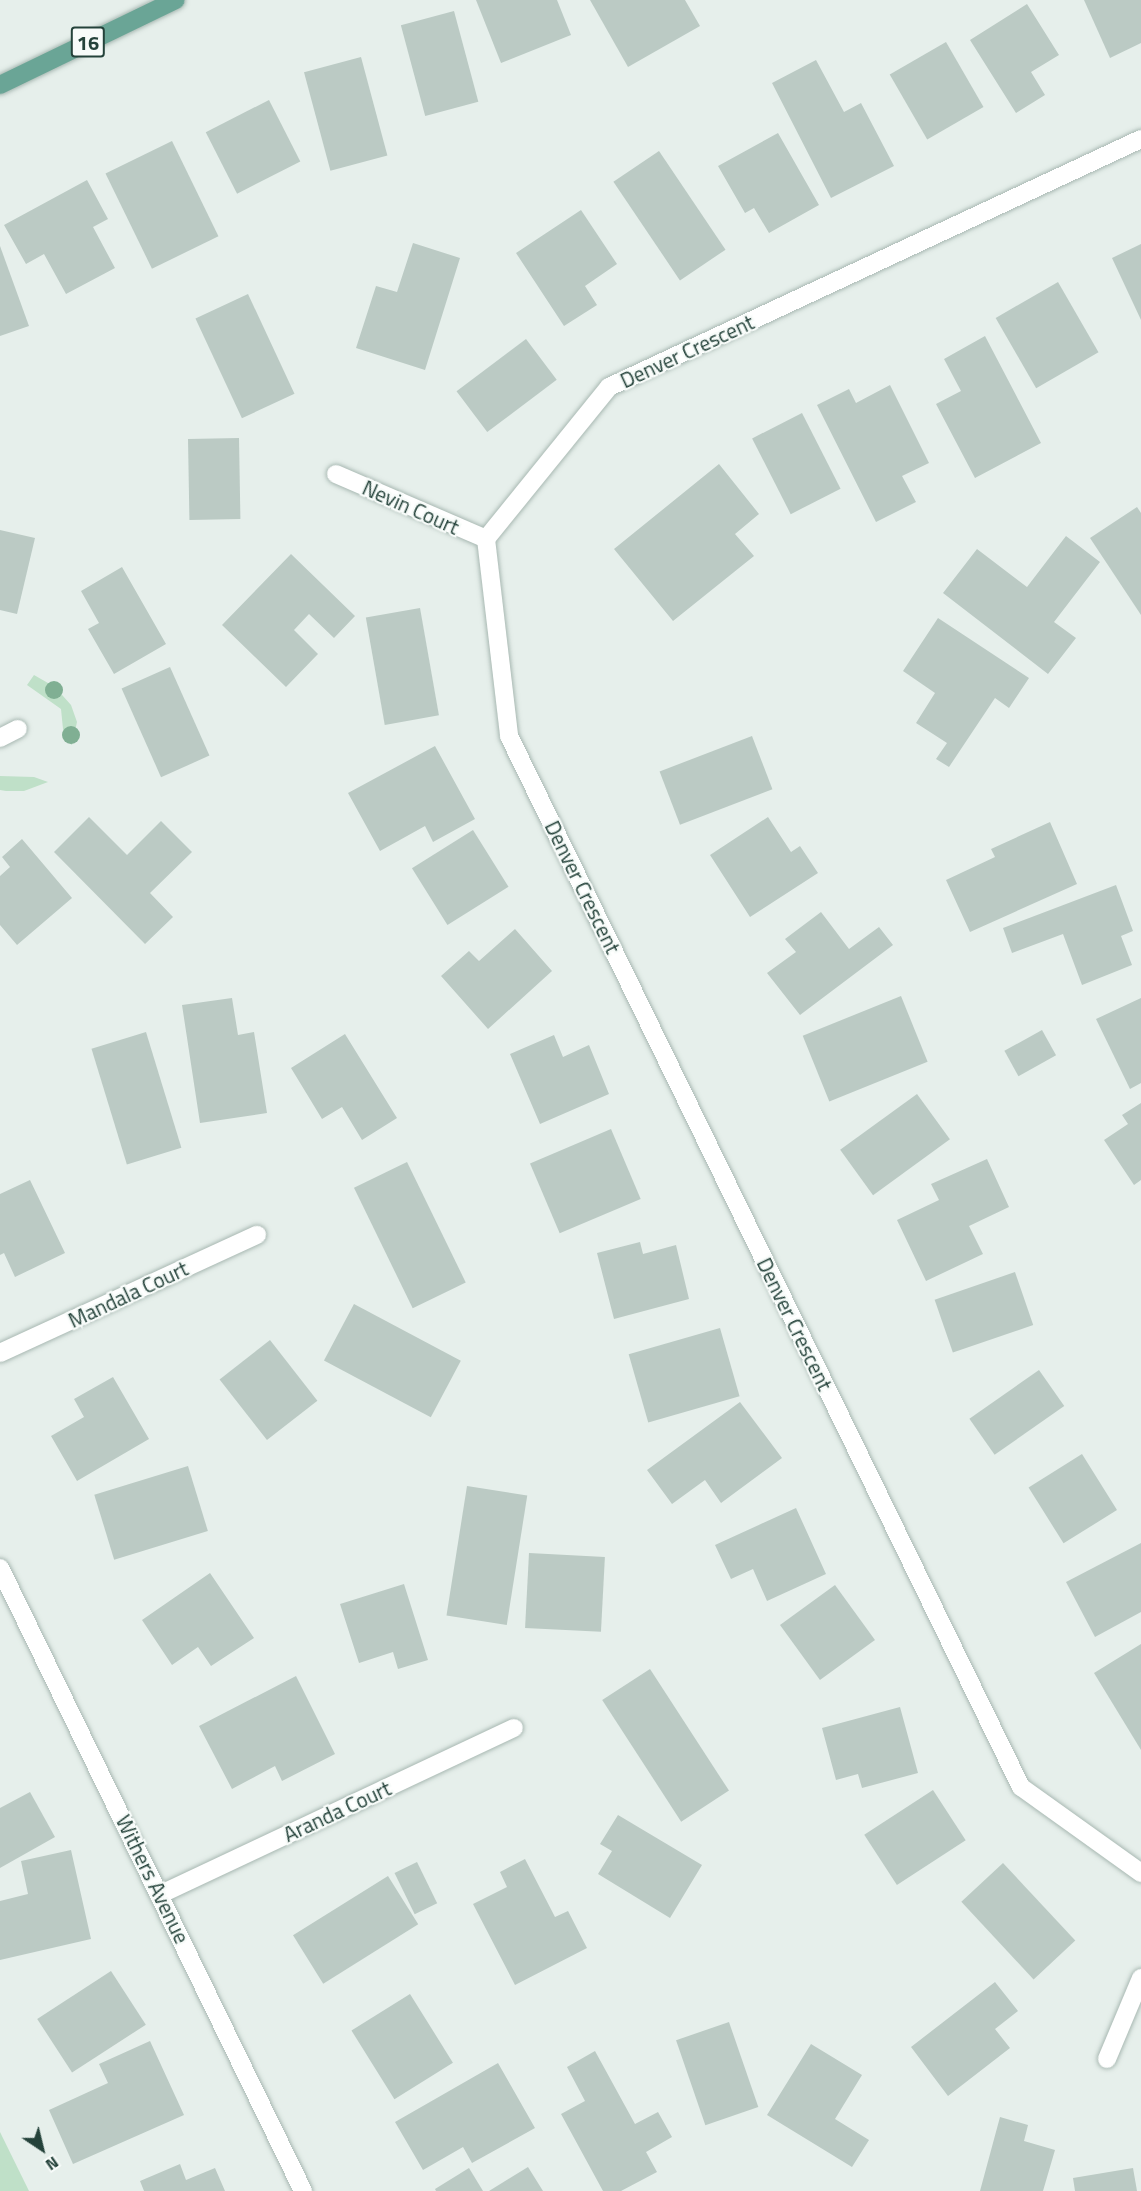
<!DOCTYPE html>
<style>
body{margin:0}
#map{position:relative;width:1141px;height:2191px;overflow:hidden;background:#e6efeb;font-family:"Titillium Web",sans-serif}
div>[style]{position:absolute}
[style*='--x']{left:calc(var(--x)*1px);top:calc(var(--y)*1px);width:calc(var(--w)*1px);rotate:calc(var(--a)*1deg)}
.green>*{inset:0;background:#bfe0c8}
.building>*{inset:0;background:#bbcac4;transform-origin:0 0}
.roads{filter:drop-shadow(0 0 2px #a8b8b2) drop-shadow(0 0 2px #a8b8b2)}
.street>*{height:18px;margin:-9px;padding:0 9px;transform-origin:9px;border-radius:9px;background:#fff}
.primary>*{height:18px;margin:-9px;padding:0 9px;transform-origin:9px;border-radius:9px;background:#6aa596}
.trees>*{width:18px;height:18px;margin:-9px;border-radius:50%;background:#80af93}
span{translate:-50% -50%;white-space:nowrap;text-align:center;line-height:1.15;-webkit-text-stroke:4.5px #f7fbf9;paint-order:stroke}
.shield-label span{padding:2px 4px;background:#f7fbf9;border:2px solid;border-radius:4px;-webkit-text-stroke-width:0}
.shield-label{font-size:20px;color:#24423a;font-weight:700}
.street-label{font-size:21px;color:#24423a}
.north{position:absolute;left:12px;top:2119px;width:60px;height:60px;-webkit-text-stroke:4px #f7fbf9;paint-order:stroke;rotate:145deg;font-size:16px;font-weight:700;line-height:24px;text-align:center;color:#24423a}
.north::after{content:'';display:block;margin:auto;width:21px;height:27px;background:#24423a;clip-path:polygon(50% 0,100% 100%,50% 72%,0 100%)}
</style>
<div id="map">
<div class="green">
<i style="clip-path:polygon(34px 675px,55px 687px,71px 705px,77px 722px,72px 745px,64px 739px,61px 709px,27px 685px)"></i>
<i style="clip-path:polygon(0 776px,34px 777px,48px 782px,24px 791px,6px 791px,0 790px)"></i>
<i style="clip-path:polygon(0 2132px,29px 2191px,0 2191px)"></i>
</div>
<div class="building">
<i style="clip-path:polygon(476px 0,557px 0,571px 35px,501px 63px)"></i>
<i style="clip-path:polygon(590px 0,685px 0,700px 26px,628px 67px)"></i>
<i style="clip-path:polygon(1084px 0,1141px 0,1141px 43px,1110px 58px)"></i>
<i style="clip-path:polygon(1027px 4px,1059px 55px,1031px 72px,1045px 95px,1016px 113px,970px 40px)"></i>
<i style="left:454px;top:11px;width:94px;height:55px;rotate:75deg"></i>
<i style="left:946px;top:42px;width:75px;height:65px;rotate:60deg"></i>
<i style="left:361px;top:57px;width:102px;height:59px;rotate:75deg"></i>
<i style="clip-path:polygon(816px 60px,844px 112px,861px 103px,894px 166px,831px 198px,772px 83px)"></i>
<i style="left:269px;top:100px;width:69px;height:71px;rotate:63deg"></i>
<i style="clip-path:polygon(778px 133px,819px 205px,769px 233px,754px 208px,745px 213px,718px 166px)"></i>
<i style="left:172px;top:141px;width:106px;height:74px;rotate:64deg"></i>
<i style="left:659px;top:151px;width:119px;height:55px;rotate:56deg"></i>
<i style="clip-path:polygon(87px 180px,108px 219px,93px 227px,115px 268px,66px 294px,44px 254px,26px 264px,4px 225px)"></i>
<i style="clip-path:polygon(581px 210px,617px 264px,585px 286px,597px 305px,564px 326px,516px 253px)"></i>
<i style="clip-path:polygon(413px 243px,460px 258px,425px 370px,356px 348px,376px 286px,397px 292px)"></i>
<i style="clip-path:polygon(1141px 244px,1141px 320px,1112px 258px)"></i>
<i style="clip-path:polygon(0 246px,29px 326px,0 336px)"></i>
<i style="left:1058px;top:282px;width:81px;height:72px;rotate:60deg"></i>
<i style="left:248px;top:294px;width:110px;height:58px;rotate:65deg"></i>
<i style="clip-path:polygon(985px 336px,1041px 443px,975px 478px,936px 404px,961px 391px,944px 359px)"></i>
<i style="left:526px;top:339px;width:51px;height:87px;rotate:53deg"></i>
<i style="clip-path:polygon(890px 385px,929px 463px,902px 476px,916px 502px,876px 522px,817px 405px,849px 389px,856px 403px)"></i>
<i style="left:802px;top:413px;width:85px;height:56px;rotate:63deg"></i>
<i style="left:239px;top:438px;width:81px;height:51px;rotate:89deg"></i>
<i style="clip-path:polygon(719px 464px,759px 514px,735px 534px,754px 556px,673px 621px,614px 549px)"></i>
<i style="clip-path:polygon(1137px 507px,1141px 513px,1141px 615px,1090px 538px)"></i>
<i style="clip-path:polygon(0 530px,35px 538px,17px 614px,0 610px)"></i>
<i style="clip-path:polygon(1066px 536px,1100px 562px,1054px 622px,1076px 638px,1048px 674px,943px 593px,977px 549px,1027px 587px)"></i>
<i style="clip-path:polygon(291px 554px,355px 616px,334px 638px,309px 614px,294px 630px,318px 654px,286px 687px,222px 625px)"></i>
<i style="clip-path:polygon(122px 567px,166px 644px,114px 674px,88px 629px,99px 623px,81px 591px)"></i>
<i style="left:420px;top:608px;width:109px;height:55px;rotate:80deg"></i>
<i style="clip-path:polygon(938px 618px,1029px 678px,1009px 708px,995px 698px,949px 767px,936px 759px,947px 743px,916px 723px,935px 693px,903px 671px)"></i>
<i style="left:170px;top:667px;width:97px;height:53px;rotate:66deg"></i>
<i style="left:752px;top:736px;width:57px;height:99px;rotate:69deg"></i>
<i style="clip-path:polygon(435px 746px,475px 819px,433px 842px,425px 826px,380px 851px,348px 793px)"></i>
<i style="clip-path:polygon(89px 817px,127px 855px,161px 821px,192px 852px,150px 893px,173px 917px,145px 944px,54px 852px)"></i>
<i style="clip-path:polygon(768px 817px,791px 852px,800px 846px,818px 873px,750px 917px,710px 855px)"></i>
<i style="clip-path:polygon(1050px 822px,1077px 884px,970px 932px,946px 880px,995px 857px,991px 849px)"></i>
<i style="left:473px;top:830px;width:67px;height:72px;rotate:58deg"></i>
<i style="clip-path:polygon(22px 839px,72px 898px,17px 945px,0 925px,0 876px,10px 867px,2px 857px)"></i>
<i style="clip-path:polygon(1116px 885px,1133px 931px,1121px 936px,1132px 965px,1082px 985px,1063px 934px,1012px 953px,1003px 928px)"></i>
<i style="clip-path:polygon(821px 912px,849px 949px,879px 927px,893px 945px,800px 1015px,767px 973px,796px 952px,785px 939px)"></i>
<i style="clip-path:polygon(515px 929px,552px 971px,488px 1029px,441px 976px,469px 951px,479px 961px)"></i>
<i style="left:901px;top:996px;width:71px;height:106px;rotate:68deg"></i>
<i style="clip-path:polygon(232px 998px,238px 1035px,254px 1032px,267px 1113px,200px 1123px,182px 1005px)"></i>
<i style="clip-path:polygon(1141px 998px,1141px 1083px,1130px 1089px,1096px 1019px)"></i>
<i style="left:1042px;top:1030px;width:29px;height:43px;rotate:61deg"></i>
<i style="left:146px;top:1032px;width:121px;height:57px;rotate:73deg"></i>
<i style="clip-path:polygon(345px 1034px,397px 1118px,362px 1140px,342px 1107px,322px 1119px,291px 1068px)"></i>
<i style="clip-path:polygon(554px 1035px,563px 1057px,589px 1045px,609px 1094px,540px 1124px,510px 1054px)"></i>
<i style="left:917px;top:1094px;width:56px;height:95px;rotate:54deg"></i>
<i style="clip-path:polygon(1141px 1103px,1141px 1180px,1134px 1185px,1104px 1140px,1128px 1124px,1122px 1115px)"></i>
<i style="left:611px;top:1129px;width:76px;height:88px;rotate:67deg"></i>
<i style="clip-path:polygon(987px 1159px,1009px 1207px,969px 1226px,983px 1254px,926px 1281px,897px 1220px,939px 1200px,931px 1184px)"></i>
<i style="left:407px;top:1162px;width:134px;height:59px;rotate:64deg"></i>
<i style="clip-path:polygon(30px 1180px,65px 1253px,15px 1277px,4px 1253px,0 1255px,0 1194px)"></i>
<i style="clip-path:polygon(640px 1242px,643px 1254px,676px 1245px,689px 1299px,614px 1319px,597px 1253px)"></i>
<i style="left:1015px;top:1272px;width:56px;height:85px;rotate:71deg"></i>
<i style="left:354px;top:1304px;width:121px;height:64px;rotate:28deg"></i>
<i style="left:720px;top:1328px;width:71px;height:95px;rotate:74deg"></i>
<i style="left:270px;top:1340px;width:77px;height:64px;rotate:52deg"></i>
<i style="left:1039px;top:1370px;width:44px;height:85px;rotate:55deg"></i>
<i style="clip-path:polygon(113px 1377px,149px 1439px,77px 1481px,51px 1436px,84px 1417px,74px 1399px)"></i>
<i style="clip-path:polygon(740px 1402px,782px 1458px,721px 1503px,705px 1480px,672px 1504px,647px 1470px)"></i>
<i style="left:1082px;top:1454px;width:66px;height:63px;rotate:58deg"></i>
<i style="left:188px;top:1466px;width:68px;height:98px;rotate:73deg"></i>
<i style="left:467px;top:1486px;width:61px;height:131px;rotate:9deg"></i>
<i style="clip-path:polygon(796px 1508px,826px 1574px,767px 1601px,753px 1569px,731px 1579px,715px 1545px)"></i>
<i style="clip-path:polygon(1141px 1543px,1141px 1612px,1095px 1637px,1066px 1582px)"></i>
<i style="left:529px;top:1553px;width:76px;height:75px;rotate:3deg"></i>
<i style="clip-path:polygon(210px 1573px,254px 1638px,211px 1666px,198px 1647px,172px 1665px,142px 1620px)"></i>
<i style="clip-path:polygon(404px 1584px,428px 1660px,398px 1669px,393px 1652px,359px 1663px,340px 1604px)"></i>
<i style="left:835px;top:1585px;width:68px;height:68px;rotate:54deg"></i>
<i style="clip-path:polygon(1141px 1644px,1141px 1750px,1094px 1673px)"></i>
<i style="left:650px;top:1669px;width:145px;height:57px;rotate:57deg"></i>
<i style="clip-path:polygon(296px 1676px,335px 1754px,282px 1781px,275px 1766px,232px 1789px,199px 1726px)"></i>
<i style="clip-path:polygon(900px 1707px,918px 1773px,862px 1788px,858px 1774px,836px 1780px,822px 1728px)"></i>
<i style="left:933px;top:1790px;width:60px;height:82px;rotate:57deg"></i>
<i style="clip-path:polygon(30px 1792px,55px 1837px,0 1868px,0 1808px)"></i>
<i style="clip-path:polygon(618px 1815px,702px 1865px,670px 1918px,598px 1874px,612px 1851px,600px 1844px)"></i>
<i style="clip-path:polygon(71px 1850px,91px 1939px,0 1960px,0 1901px,28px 1894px,21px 1861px)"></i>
<i style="clip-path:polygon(525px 1859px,555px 1917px,568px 1911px,587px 1948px,515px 1985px,473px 1904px,507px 1887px,500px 1872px)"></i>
<i style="left:417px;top:1862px;width:46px;height:25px;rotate:64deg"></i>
<i style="left:1003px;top:1863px;width:106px;height:57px;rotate:47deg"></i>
<i style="left:388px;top:1876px;width:57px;height:112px;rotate:58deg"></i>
<i style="left:111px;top:1971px;width:64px;height:88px;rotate:57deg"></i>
<i style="clip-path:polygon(995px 1982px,1018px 2011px,995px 2029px,1010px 2048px,948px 2096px,911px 2047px)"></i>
<i style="left:410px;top:1994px;width:81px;height:69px;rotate:58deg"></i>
<i style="left:729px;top:2022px;width:90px;height:56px;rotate:71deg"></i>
<i style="clip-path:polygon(150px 2041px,184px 2115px,73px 2164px,49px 2110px,108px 2083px,99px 2064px)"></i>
<i style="clip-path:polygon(811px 2044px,862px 2075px,835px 2119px,869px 2140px,852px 2167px,767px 2115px)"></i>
<i style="clip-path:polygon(595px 2051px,635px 2124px,658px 2112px,672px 2137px,646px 2152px,657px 2172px,621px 2191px,603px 2191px,561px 2114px,585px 2101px,567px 2067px)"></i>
<i style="clip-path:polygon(498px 2063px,535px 2128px,472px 2163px,463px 2147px,423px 2170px,395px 2122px)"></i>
<i style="clip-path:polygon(1000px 2117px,1028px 2125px,1024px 2141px,1055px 2150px,1043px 2191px,980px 2191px)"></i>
<i style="clip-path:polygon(180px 2164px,186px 2180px,215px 2168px,225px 2191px,144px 2191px,140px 2181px)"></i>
<i style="clip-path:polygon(528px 2167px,543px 2191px,489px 2191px)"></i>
<i style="clip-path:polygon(469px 2168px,483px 2191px,436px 2191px,435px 2189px)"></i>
<i style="clip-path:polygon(1133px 2168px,1137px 2191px,1075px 2191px,1073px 2178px)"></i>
</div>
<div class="roads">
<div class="street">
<i style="--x:1141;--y:139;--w:587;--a:155.01"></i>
<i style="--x:609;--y:387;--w:196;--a:129"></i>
<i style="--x:486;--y:539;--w:198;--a:83.3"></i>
<i style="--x:509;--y:736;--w:1169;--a:64.03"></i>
<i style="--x:1021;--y:1787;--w:148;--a:35.6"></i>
<i style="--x:336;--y:474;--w:163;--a:23.4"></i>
<i style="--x:0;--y:738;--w:20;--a:-27"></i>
<i style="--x:0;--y:1353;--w:283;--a:-24.7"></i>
<i style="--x:0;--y:1568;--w:693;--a:64.06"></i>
<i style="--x:161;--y:1894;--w:390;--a:-25.2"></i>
<i style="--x:1107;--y:2059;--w:88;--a:-67.2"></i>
</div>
<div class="primary">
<i style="--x:0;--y:85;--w:195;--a:-25.8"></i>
</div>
</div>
<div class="trees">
<i style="left:54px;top:690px"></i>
<i style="left:71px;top:735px"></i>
</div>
<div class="shield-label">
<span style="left:88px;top:42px">16</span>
</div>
<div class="street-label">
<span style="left:687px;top:351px;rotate:-25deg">Denver Crescent</span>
<span style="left:411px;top:507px;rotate:24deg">Nevin Court</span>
<span style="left:583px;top:887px;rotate:64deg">Denver Crescent</span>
<span style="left:128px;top:1294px;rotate:-25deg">Mandala Court</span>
<span style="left:795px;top:1324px;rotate:64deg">Denver Crescent</span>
<span style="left:337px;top:1811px;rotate:-25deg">Aranda Court</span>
<span style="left:153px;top:1879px;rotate:64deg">Withers Avenue</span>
</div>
<div class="north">N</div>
</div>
